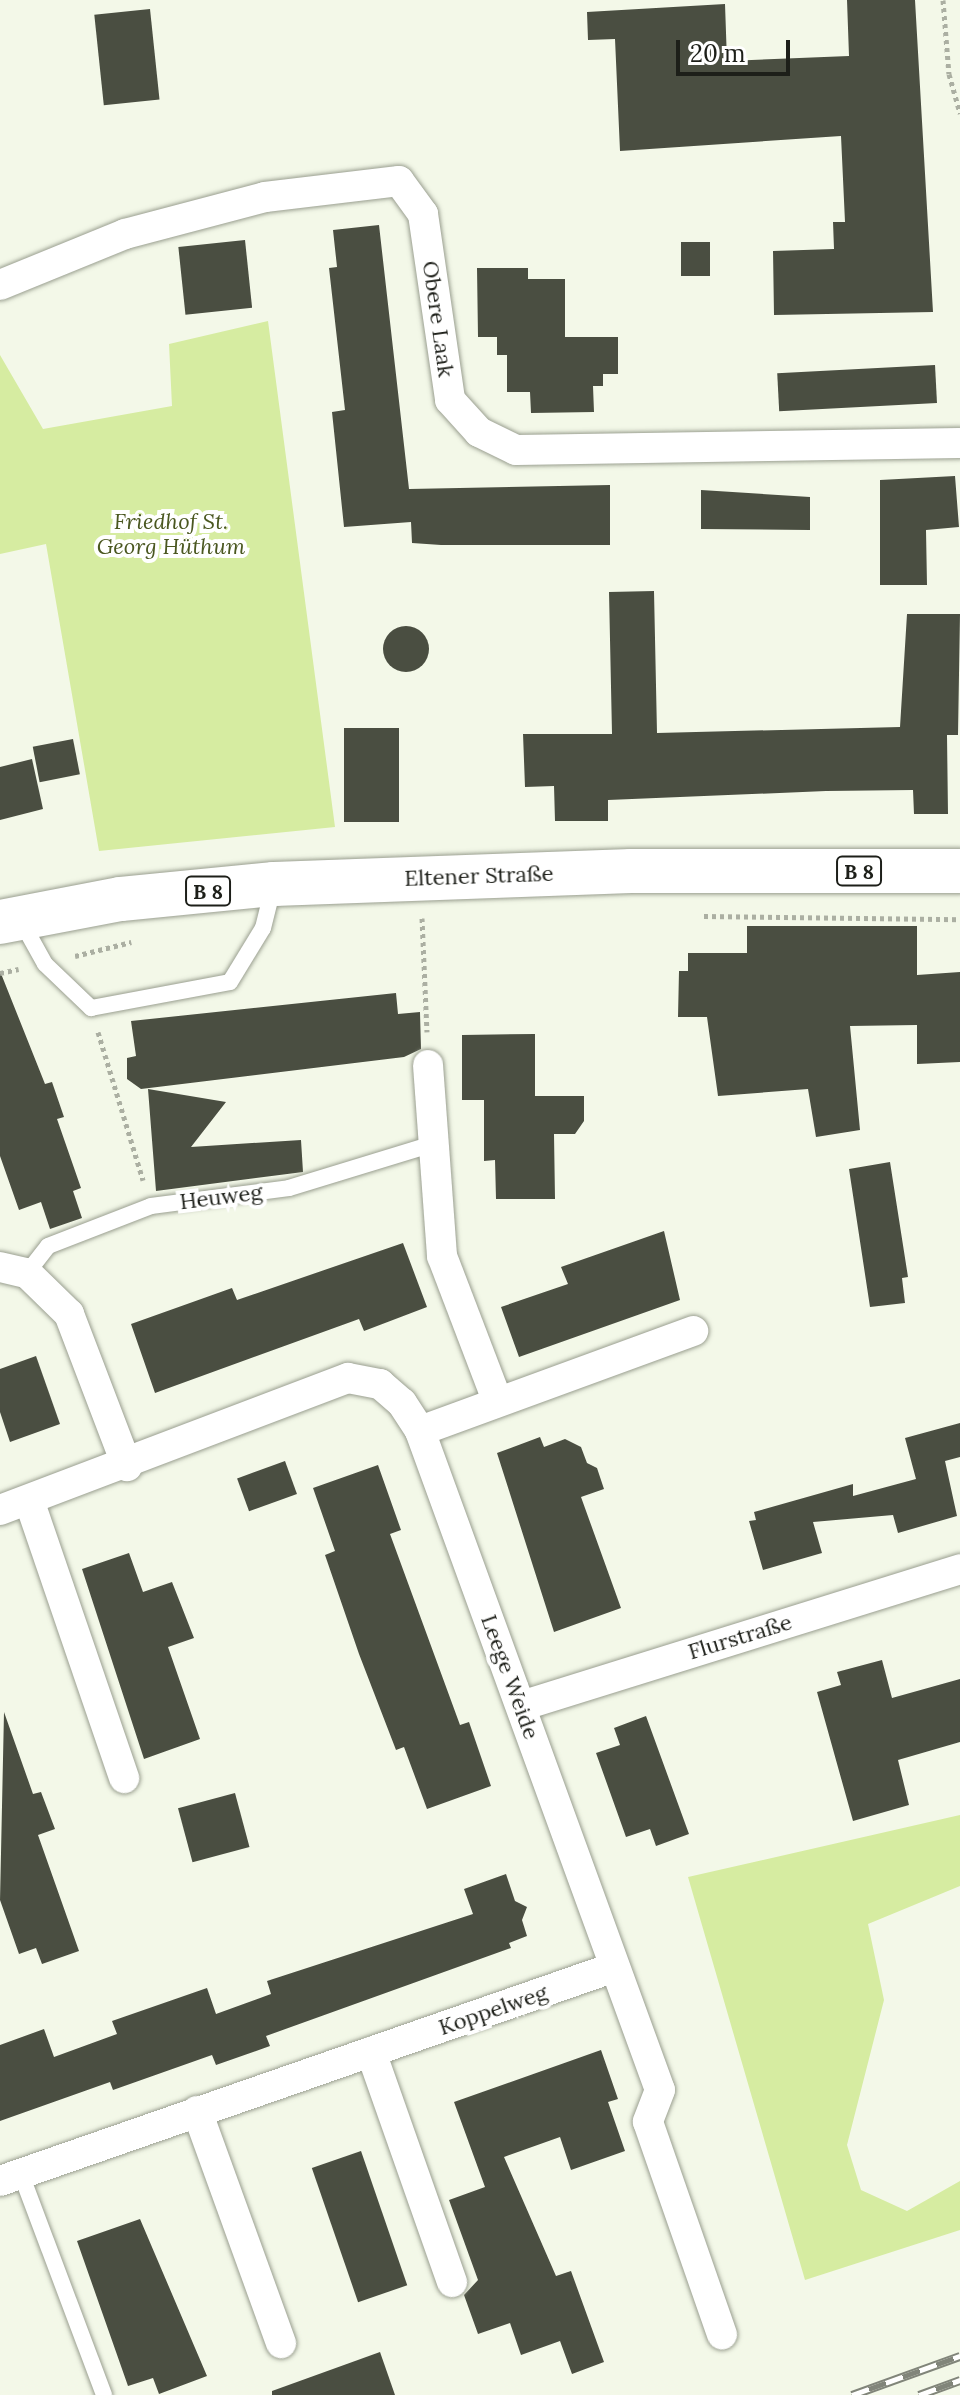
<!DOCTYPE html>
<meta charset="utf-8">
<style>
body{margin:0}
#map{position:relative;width:960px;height:2395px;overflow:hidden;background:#f3f8e8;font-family:Lora,serif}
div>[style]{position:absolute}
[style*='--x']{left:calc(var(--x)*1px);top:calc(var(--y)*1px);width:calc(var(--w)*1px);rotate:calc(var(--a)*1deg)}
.green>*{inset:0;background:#d6eca1}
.building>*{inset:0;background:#4a4e41;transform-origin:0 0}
.round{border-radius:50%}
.path>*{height:5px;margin-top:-2.5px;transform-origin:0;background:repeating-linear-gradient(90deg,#abafa2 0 4px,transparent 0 8px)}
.roads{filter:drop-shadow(0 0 2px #9a9f90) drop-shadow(0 0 2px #9a9f90)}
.lane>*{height:16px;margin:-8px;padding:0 8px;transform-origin:8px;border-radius:8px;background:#fff}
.street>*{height:30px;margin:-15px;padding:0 15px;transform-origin:15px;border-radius:15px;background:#fff}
.primary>*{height:44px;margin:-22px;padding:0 22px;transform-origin:22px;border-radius:22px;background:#fff}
.rail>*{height:9px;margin-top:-4.5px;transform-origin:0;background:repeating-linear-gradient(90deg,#fff 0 18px,#81857a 0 36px);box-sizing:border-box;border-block:2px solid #81857a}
span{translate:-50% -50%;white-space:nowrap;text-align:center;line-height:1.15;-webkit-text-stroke:8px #fff;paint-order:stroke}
.shield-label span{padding:2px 6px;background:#fff;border:2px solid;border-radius:6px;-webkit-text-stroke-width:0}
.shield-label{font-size:20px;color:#1d1f19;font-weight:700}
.street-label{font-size:22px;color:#1d1f19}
.park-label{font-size:22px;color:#4a5720;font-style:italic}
.scale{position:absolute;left:676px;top:40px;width:114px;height:36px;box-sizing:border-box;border:4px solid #1d1f19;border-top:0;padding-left:10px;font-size:24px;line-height:28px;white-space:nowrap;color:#1d1f19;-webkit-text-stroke:6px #fff;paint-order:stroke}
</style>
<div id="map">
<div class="green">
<i style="clip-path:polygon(268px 321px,335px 827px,99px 851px,46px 544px,0 554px,0 355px,43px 429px,172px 406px,169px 344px)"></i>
<i style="clip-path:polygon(960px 1815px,960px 1886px,868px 1924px,884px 2000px,847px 2145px,861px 2190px,907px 2211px,960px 2181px,960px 2230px,805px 2280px,688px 1877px)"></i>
</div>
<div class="building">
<i style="clip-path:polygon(847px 0,915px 0,933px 312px,774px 315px,773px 251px,834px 249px,833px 222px,845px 222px,841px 136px,620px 151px,615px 39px,588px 40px,587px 12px,725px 4px,727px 61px,849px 56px)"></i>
<i style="left:150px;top:9px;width:91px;height:56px;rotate:84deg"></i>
<i style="clip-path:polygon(379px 225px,409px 489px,610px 485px,610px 545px,441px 545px,412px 543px,411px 522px,344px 527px,332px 412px,345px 410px,329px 268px,337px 267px,333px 230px)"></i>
<i style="left:245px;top:240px;width:68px;height:67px;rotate:84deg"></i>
<i style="left:681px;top:242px;width:29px;height:34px"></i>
<i style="clip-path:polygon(477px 268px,528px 268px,528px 279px,565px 279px,565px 337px,618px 337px,618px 374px,603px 374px,603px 386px,593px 386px,594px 412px,531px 413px,530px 392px,507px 392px,507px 355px,497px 355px,497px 337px,478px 337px)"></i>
<i style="left:935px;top:365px;width:38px;height:158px;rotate:87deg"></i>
<i style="clip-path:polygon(955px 476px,959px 527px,926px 530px,927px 585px,880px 585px,880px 480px)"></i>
<i style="clip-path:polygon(701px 490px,810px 497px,810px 530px,701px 529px)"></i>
<i style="clip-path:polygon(654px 591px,657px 733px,900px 727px,907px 614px,960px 614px,958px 735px,947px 735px,948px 814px,914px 814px,913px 790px,826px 791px,608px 800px,608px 821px,555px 821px,554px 786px,525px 787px,523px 734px,612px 734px,609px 592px)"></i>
<i class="round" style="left:383px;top:626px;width:46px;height:46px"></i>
<i style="left:344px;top:728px;width:55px;height:94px"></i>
<i style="left:73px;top:739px;width:36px;height:41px;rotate:79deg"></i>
<i style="clip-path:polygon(32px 759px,43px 809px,0 820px,0 767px)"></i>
<i style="clip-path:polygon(747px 926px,917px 926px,917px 975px,960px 972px,960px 1062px,917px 1064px,917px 1025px,850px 1026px,860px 1130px,816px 1137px,808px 1089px,718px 1096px,707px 1017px,678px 1017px,679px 971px,688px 971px,688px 953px,747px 953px)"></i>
<i style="clip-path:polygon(0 971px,45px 1084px,52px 1082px,64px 1117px,57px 1119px,81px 1188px,73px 1191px,82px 1218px,50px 1229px,41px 1202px,19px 1210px,0 1156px)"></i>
<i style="clip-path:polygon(396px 993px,398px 1014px,420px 1012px,421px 1049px,404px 1057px,141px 1089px,127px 1079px,127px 1058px,136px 1056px,131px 1021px)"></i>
<i style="clip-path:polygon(535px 1034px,535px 1096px,584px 1096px,584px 1121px,575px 1134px,554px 1134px,555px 1199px,496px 1199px,495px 1160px,484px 1161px,484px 1100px,462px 1100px,462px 1035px)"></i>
<i style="clip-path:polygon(148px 1089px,226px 1102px,191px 1147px,301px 1140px,303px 1172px,156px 1191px)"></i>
<i style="clip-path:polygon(890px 1162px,908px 1277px,902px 1278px,905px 1303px,870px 1307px,849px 1169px)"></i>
<i style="clip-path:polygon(664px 1231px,680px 1300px,519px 1357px,501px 1307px,568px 1284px,561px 1267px)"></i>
<i style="clip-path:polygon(403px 1243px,427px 1307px,364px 1331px,359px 1319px,155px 1393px,131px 1324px,232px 1288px,237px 1300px)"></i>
<i style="clip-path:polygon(36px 1356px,60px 1424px,10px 1442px,0 1412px,0 1369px)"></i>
<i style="clip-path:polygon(960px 1423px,960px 1457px,945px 1461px,957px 1516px,898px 1533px,893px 1515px,813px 1522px,822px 1553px,763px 1570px,749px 1521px,756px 1520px,754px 1512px,853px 1484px,853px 1496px,916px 1479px,905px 1438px)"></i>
<i style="clip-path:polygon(540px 1437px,544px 1447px,565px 1439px,581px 1447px,587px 1463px,597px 1468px,604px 1489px,581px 1497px,621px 1608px,554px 1632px,497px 1453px)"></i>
<i style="left:285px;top:1461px;width:35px;height:51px;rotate:70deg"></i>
<i style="clip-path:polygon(378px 1465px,401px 1530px,390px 1534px,401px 1564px,460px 1725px,469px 1722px,491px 1786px,427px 1809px,404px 1747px,396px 1750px,359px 1654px,325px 1555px,335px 1551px,313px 1488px)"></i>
<i style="clip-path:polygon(129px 1553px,143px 1592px,172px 1582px,194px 1638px,168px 1647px,200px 1739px,144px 1759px,82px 1569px)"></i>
<i style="clip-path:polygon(882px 1660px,892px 1698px,960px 1679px,960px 1742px,898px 1760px,909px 1805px,853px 1821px,817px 1692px,841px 1685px,837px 1672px)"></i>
<i style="clip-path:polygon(4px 1712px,33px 1794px,41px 1792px,55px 1829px,38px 1835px,79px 1951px,42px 1964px,36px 1948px,19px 1954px,0 1900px)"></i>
<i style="clip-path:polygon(646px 1716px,689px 1834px,656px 1846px,650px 1829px,626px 1837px,596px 1753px,620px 1745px,614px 1728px)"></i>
<i style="left:235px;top:1793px;width:56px;height:59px;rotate:75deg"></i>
<i style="clip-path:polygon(506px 1874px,515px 1901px,527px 1907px,522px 1920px,527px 1936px,509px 1943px,511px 1948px,266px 2036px,270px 2046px,216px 2065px,212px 2055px,113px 2090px,110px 2082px,0 2121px,0 2045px,44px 2029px,54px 2057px,117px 2034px,112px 2021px,207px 1988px,216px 2014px,271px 1994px,267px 1981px,473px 1914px,464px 1889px)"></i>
<i style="clip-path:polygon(601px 2050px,618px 2099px,608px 2102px,625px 2151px,571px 2170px,560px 2137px,504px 2157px,556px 2276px,571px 2271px,604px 2362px,572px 2374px,560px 2341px,521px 2355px,510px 2323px,478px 2334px,464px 2295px,478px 2280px,449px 2200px,485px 2187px,454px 2102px)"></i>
<i style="left:361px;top:2151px;width:142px;height:52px;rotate:71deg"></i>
<i style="clip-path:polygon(140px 2219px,207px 2376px,159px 2394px,153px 2378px,128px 2386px,77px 2241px)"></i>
<i style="clip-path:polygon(380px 2352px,395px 2395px,272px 2395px,272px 2391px)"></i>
</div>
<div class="path">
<i style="--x:943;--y:0;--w:74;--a:85.4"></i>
<i style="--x:949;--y:74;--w:41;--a:74.2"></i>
<i style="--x:704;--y:916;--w:256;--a:0.7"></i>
<i style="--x:422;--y:918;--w:114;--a:87.5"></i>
<i style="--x:75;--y:956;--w:58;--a:-14"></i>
<i style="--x:0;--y:973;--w:19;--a:-12"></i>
<i style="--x:98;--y:1032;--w:155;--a:73.1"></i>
</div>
<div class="roads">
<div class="lane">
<i style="--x:20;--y:919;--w:51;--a:60.9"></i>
<i style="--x:45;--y:964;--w:64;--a:43.7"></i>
<i style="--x:91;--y:1008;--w:141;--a:-10.6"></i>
<i style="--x:230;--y:982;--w:63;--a:-58.6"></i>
<i style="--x:263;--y:928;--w:41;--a:-76"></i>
<i style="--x:27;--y:1273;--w:34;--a:-52"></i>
<i style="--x:48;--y:1246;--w:110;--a:-21.2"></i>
<i style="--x:151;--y:1206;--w:139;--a:-7.4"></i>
<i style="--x:289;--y:1188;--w:147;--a:-17"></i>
<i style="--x:21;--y:2174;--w:236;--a:69.4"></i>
</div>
<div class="street">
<i style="--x:0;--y:285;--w:135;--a:-22.2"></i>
<i style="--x:125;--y:234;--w:145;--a:-14.8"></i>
<i style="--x:265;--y:197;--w:135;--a:-6.8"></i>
<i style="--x:399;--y:181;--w:41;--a:54"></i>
<i style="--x:423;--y:214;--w:188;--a:81.7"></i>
<i style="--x:450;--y:400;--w:43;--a:47.8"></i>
<i style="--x:479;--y:432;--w:41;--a:25.9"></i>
<i style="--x:516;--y:450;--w:444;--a:-0.9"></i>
<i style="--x:428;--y:1065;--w:192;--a:85.8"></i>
<i style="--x:442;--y:1256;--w:154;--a:69.1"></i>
<i style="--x:0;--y:1267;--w:28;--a:13"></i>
<i style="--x:27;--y:1273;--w:59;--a:44.3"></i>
<i style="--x:69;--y:1314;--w:163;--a:69.1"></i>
<i style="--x:420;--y:1431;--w:291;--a:-20.1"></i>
<i style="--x:29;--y:1500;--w:294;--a:71.1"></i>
<i style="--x:0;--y:1510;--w:372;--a:-20.8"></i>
<i style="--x:348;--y:1378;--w:33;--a:11"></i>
<i style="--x:380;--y:1384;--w:29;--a:41"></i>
<i style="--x:402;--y:1403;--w:33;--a:57"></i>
<i style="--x:420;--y:1431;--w:701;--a:69.99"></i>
<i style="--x:660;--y:2090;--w:34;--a:111"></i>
<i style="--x:648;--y:2122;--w:225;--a:70.8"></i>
<i style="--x:521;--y:1706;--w:460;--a:-17.3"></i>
<i style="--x:371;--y:2052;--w:244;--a:70.6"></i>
<i style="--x:197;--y:2111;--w:247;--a:70.1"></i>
<i style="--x:0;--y:2181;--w:651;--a:-19.19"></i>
</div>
<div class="primary">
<i style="--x:0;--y:922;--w:123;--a:-10.8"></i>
<i style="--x:121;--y:899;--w:154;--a:-5.6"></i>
<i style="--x:274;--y:884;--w:357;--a:-2.1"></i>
<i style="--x:631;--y:871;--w:329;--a:0"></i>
</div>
</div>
<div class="rail">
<i style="--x:852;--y:2395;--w:115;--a:-19.9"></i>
<i style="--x:919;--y:2395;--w:44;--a:-20.1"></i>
</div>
<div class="shield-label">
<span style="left:859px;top:871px">B 8</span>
<span style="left:208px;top:891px">B 8</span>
</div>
<div class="street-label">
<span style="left:438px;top:319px;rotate:82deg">Obere Laak</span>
<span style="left:479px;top:876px;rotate:-2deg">Eltener Straße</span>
<span style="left:221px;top:1197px;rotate:-7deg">Heuweg</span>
<span style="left:740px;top:1637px;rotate:-17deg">Flurstraße</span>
<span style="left:510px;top:1677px;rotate:70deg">Leege Weide</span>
<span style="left:493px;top:2010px;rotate:-19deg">Koppelweg</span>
</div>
<div class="park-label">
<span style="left:171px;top:534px">Friedhof St.<br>Georg Hüthum</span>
</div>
<div class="scale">20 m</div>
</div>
